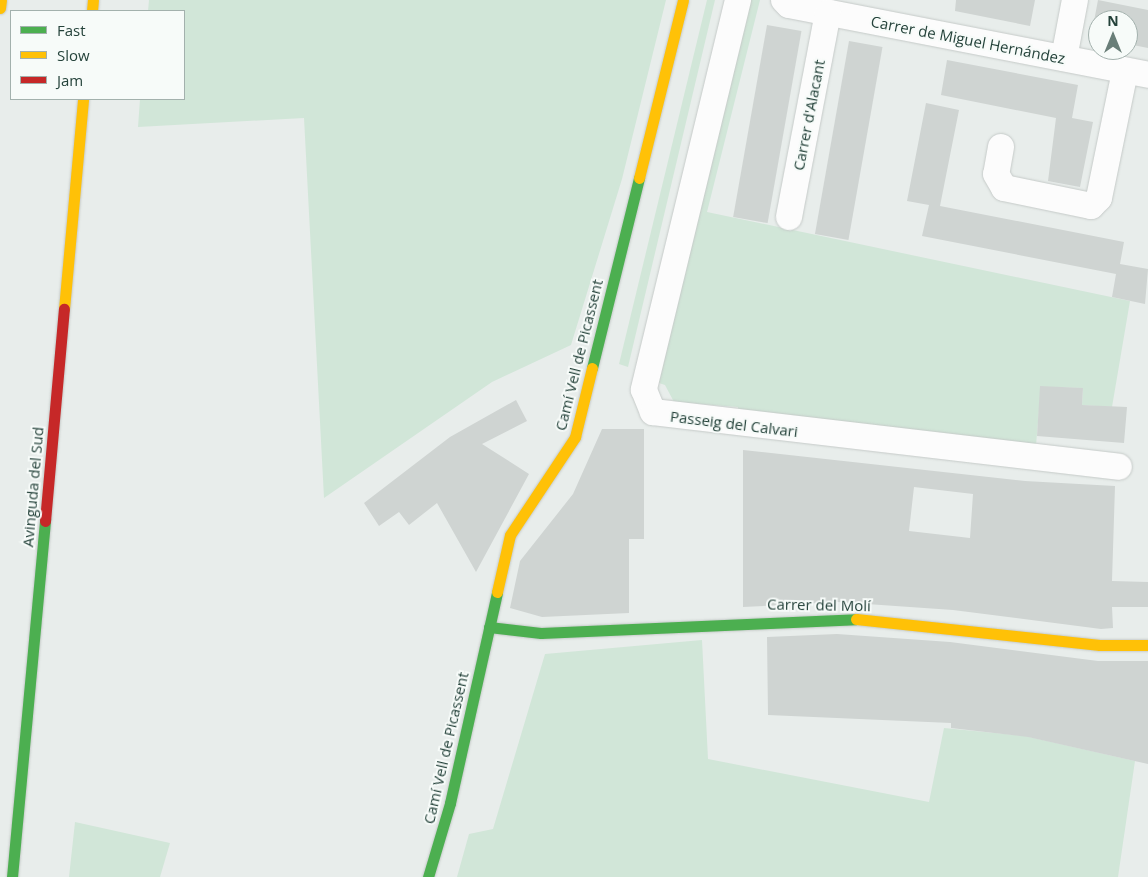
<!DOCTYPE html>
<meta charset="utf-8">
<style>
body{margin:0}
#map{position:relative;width:1148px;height:877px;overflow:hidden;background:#e8edeb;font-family:"Open Sans",sans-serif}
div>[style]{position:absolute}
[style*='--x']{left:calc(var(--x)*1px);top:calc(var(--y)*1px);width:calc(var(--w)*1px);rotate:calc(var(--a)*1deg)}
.green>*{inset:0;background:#d1e6d8}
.building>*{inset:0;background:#cfd4d2;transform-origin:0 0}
.roads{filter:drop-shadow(0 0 1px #c5cac8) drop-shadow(0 0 1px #c5cac8)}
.street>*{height:26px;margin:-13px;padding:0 13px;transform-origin:13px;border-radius:13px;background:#fcfcfc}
.fast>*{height:11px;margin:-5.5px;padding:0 5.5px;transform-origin:5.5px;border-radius:5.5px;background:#4caf50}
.slow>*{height:11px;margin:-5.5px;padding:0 5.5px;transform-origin:5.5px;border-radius:5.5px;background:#ffc107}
.jam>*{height:11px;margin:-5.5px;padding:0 5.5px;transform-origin:5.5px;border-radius:5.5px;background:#c62828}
span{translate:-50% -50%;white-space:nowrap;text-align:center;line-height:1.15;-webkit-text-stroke:4px #f7fbf9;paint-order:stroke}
.street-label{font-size:15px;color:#24423a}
.legend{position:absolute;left:10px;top:10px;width:175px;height:90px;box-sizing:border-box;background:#f7fbf9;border:1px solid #a3b1ad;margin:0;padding:6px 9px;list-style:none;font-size:15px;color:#24423a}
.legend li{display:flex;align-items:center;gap:10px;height:25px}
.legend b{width:25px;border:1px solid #a3b1ad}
.north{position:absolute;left:1088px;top:10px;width:50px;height:50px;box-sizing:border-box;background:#f7fbf9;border:1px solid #a3b1ad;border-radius:50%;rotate:0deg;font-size:14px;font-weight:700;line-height:20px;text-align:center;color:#24423a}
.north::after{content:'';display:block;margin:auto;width:18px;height:22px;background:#697e78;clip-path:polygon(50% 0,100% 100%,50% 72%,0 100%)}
</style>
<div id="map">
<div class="green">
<i style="clip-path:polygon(149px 0,666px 0,622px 179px,571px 345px,492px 382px,324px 498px,304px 118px,138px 127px,140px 99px,184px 99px,184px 11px,148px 11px)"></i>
<i style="clip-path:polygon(707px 0,715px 0,628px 367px,619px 364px)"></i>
<i style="clip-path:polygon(747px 0,760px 0,707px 212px,1130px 301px,1112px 407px,1082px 405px,1083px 388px,1041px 387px,1036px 445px,738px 417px,738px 407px,674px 402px,665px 385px,659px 383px)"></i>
<i style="clip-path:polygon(702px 640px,708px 759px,929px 802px,944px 728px,1025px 736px,1135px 761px,1118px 877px,457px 877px,469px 834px,493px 829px,545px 654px)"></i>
<i style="clip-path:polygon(75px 822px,170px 843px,160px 877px,69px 877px)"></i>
</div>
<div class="building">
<i style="clip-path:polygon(956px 0,1035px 0,1030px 26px,955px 11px)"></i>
<i style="clip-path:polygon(1098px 0,1148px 10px,1148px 48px,1128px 44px,1128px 20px,1098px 20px,1098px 38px,1091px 37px)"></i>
<i style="left:767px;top:25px;width:35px;height:195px;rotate:10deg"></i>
<i style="left:849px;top:41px;width:34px;height:196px;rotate:10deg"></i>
<i style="clip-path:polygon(947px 60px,1078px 85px,1072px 118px,1093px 122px,1080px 187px,1048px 181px,1056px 118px,941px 95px)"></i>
<i style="clip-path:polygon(926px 103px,959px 110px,940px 206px,1124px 242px,1120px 264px,1148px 269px,1145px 304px,1112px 297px,1116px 274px,922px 236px,929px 205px,907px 201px)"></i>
<i style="clip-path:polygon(1040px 386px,1083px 388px,1082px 405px,1127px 407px,1124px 443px,1037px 436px)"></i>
<i style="clip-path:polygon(516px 400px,527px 421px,482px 444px,529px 474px,476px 572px,437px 503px,409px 525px,399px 512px,379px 526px,364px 503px,450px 437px)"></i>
<i style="clip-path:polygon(602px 429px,644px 429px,644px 539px,629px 539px,629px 613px,542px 617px,510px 608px,520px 561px,573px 494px)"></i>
<i style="clip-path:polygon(evenodd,743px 450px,1025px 481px,1115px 486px,1112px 581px,1148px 582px,1148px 607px,1112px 607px,1113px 628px,1101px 629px,953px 610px,838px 602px,743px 607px,743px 450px,914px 487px,973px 494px,970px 538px,909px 531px,914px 487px)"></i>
<i style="clip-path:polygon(837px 634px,950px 642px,1098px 661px,1148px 661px,1148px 764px,1028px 737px,951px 728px,951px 723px,768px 715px,767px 637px)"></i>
</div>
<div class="roads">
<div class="street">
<i style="--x:738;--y:0;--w:401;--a:103.6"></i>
<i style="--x:644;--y:390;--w:24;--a:68"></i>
<i style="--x:653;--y:412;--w:469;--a:6.7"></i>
<i style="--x:784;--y:0;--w:7;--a:45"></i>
<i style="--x:789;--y:5;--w:366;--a:11"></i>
<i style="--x:1064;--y:58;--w:59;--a:-79.3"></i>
<i style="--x:1001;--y:147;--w:27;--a:100"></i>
<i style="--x:996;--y:174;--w:16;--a:60"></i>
<i style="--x:1004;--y:188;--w:89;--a:11.7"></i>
<i style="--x:1091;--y:206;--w:11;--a:-45"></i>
<i style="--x:1099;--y:198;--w:130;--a:-78.4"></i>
<i style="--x:789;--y:217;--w:208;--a:-79.2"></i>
</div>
<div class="fast">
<i style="--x:592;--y:368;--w:196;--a:-76.1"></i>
<i style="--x:489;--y:627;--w:52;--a:6.6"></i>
<i style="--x:541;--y:633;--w:315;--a:-2.5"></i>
<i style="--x:12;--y:877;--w:358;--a:-84.7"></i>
<i style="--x:428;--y:877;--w:77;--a:-73.4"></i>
<i style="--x:450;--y:803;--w:216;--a:-77.4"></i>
</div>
<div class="slow">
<i style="--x:0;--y:8;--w:8;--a:-83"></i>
<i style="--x:92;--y:11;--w:11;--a:-85"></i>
<i style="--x:639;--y:178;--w:183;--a:-76.1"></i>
<i style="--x:64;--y:309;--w:211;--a:-84.8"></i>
<i style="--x:497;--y:592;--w:58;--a:-77.2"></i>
<i style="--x:510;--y:535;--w:118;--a:-56.4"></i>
<i style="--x:575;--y:437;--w:71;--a:-76.2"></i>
<i style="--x:856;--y:619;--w:245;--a:6.1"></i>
<i style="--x:1100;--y:645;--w:48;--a:0"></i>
</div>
<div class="jam">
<i style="--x:45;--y:521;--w:213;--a:-84.9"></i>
</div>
</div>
<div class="street-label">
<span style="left:968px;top:40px;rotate:11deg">Carrer de Miguel Hernández</span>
<span style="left:809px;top:115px;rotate:-79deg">Carrer d'Alacant</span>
<span style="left:579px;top:355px;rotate:-76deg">Camí Vell de Picassent</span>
<span style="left:734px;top:424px;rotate:7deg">Passeig del Calvari</span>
<span style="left:33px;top:487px;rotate:-85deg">Avinguda del Sud</span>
<span style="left:819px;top:605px;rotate:1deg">Carrer del Molí</span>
<span style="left:446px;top:748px;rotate:-77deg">Camí Vell de Picassent</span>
</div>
<ul class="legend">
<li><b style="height:6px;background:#4caf50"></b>Fast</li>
<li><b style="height:6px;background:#ffc107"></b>Slow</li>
<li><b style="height:6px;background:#c62828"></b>Jam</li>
</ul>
<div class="north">N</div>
</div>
